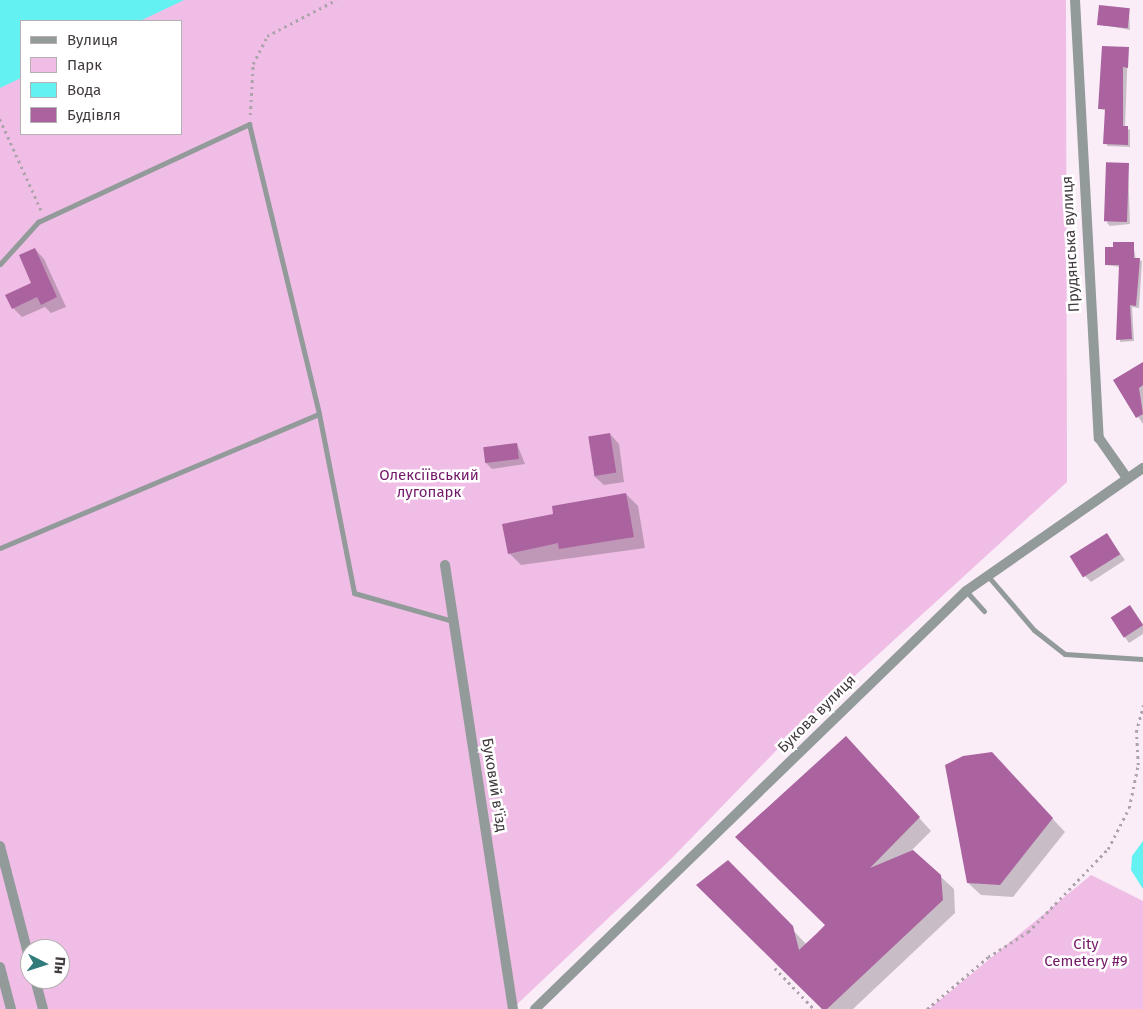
<!DOCTYPE html>
<meta charset="utf-8">
<style>
body{margin:0}
#map{position:relative;width:1143px;height:1009px;overflow:hidden;background:#fbedf8;font-family:"Fira Sans",sans-serif}
div>[style]{position:absolute}
[style*='--x']{left:calc(var(--x)*1px);top:calc(var(--y)*1px);width:calc(var(--w)*1px);rotate:calc(var(--a)*1deg)}
.green>*{inset:0;background:#efbde5}
.water>*{inset:0;background:#64f1f2}
.shadow>*{inset:0;background:#0003}
.building>*{inset:0;background:#aa639f;transform-origin:0 0}
.path>*{height:2.5px;margin-top:-1.25px;transform-origin:0;background:repeating-linear-gradient(90deg,#ada3ab 0 2.5px,transparent 0 6.5px)}
.service>*{height:5px;margin:-2.5px;padding:0 2.5px;transform-origin:2.5px;border-radius:2.5px;background:#929a9a}
.minor>*{height:10px;margin:-5px;padding:0 5px;transform-origin:5px;border-radius:5px;background:#929a9a}
span{translate:-50% -50%;white-space:nowrap;text-align:center;line-height:1.15;-webkit-text-stroke:5px #fff;paint-order:stroke}
.street-label{font-size:15px;color:#413b3f}
.park-label{font-size:15px;color:#721968}
.legend{position:absolute;left:20px;top:20px;width:162px;height:115px;box-sizing:border-box;background:#fff;border:1px solid #b3b1b2;margin:0;padding:6px 9px;list-style:none;font-size:15px;color:#413b3f}
.legend li{display:flex;align-items:center;gap:10px;height:25px}
.legend b{width:25px;border:1px solid #b3b1b2}
.north{position:absolute;left:20px;top:939px;width:50px;height:50px;box-sizing:border-box;background:#fff;border:1px solid #b3b1b2;border-radius:50%;rotate:95deg;font-size:14px;font-weight:700;line-height:20px;text-align:center;color:#413b3f}
.north::after{content:'';display:block;margin:auto;width:18px;height:22px;background:#327b7b;clip-path:polygon(50% 0,100% 100%,50% 72%,0 100%)}
</style>
<div id="map">
<div class="green">
<i style="clip-path:polygon(evenodd,0 0,1066px 0,1067px 482px,800px 726px,671px 859px,512px 1009px,0 1009px,0 0,21px 21px,181px 21px,181px 134px,21px 134px,21px 21px,0 0,30px 949px,60px 949px,60px 979px,30px 979px,30px 949px)"></i>
<i style="clip-path:polygon(1091px 875px,1143px 901px,1143px 1009px,929px 1009px)"></i>
</div>
<div class="water">
<i style="clip-path:polygon(0 0,184px 0,140px 21px,21px 21px,21px 78px,0 88px)"></i>
<i style="clip-path:polygon(1143px 841px,1143px 889px,1131px 870px,1132px 856px)"></i>
</div>
<div class="shadow">
<i style="clip-path:polygon(1129px 11px,1130px 30px,1098px 24px)"></i>
<i style="clip-path:polygon(1128px 48px,1125px 127px,1130px 130px,1130px 147px,1107px 146px,1106px 111px,1100px 109px)"></i>
<i style="clip-path:polygon(1128px 164px,1130px 224px,1110px 226px,1107px 223px)"></i>
<i style="clip-path:polygon(1133px 243px,1136px 259px,1142px 261px,1139px 308px,1132px 307px,1134px 341px,1120px 342px,1120px 267px,1106px 265px,1115px 248px)"></i>
<i style="clip-path:polygon(35px 249px,44px 259px,66px 307px,51px 313px,45px 307px,22px 317px,13px 308px,33px 283px)"></i>
<i style="clip-path:polygon(1143px 363px,1143px 424px,1114px 381px)"></i>
<i style="clip-path:polygon(610px 434px,619px 444px,624px 482px,604px 485px,594px 476px)"></i>
<i style="clip-path:polygon(517px 444px,525px 464px,492px 469px,486px 463px)"></i>
<i style="clip-path:polygon(626px 494px,638px 506px,645px 548px,521px 565px,509px 553px,555px 515px)"></i>
<i style="clip-path:polygon(1107px 535px,1125px 560px,1091px 582px,1085px 576px)"></i>
<i style="clip-path:polygon(1130px 606px,1143px 624px,1143px 634px,1129px 643px,1111px 618px)"></i>
<i style="clip-path:polygon(858px 750px,931px 831px,912px 850px,954px 889px,955px 913px,853px 1009px,823px 1009px,728px 862px,807px 945px,827px 925px)"></i>
<i style="clip-path:polygon(1004px 767px,1065px 832px,1013px 897px,981px 895px,968px 883px)"></i>
</div>
<div class="building">
<i style="left:1099px;top:5px;width:31px;height:20px;rotate:6deg"></i>
<i style="clip-path:polygon(1102px 46px,1129px 47px,1128px 68px,1123px 67px,1123px 126px,1128px 126px,1128px 145px,1103px 144px,1105px 109px,1098px 109px)"></i>
<i style="left:1129px;top:163px;width:59px;height:23px;rotate:92deg"></i>
<i style="clip-path:polygon(1113px 242px,1134px 242px,1134px 258px,1140px 258px,1136px 306px,1130px 305px,1132px 339px,1116px 340px,1119px 265px,1105px 265px,1105px 247px,1113px 247px)"></i>
<i style="clip-path:polygon(35px 248px,57px 297px,41px 305px,37px 297px,12px 309px,5px 295px,31px 283px,19px 255px)"></i>
<i style="clip-path:polygon(1143px 362px,1143px 385px,1139px 388px,1143px 414px,1136px 418px,1113px 380px)"></i>
<i style="left:610px;top:433px;width:40px;height:22px;rotate:81deg"></i>
<i style="left:517px;top:443px;width:16px;height:34px;rotate:83deg"></i>
<i style="clip-path:polygon(626px 493px,634px 537px,559px 549px,558px 543px,508px 554px,502px 524px,553px 514px,552px 506px)"></i>
<i style="left:1107px;top:533px;width:25px;height:44px;rotate:58deg"></i>
<i style="left:1130px;top:605px;width:24px;height:23px;rotate:57deg"></i>
<i style="clip-path:polygon(846px 736px,920px 817px,870px 868px,913px 850px,941px 875px,943px 900px,827px 1009px,822px 1009px,696px 885px,728px 860px,793px 926px,799px 950px,815px 935px,825px 925px,735px 837px)"></i>
<i style="clip-path:polygon(992px 752px,1053px 818px,1000px 885px,967px 883px,945px 765px,963px 756px)"></i>
</div>
<div class="path">
<i style="--x:250;--y:115;--w:51;--a:-86.6"></i>
<i style="--x:253;--y:64;--w:31;--a:-63"></i>
<i style="--x:267;--y:36;--w:78;--a:-27.6"></i>
<i style="--x:0;--y:119;--w:100;--a:65.7"></i>
<i style="--x:775;--y:968;--w:57;--a:46.4"></i>
<i style="--x:927;--y:1009;--w:80;--a:-40.4"></i>
<i style="--x:988;--y:957;--w:47;--a:-32"></i>
<i style="--x:1028;--y:932;--w:115;--a:-46.1"></i>
<i style="--x:1108;--y:849;--w:46;--a:-62.9"></i>
<i style="--x:1129;--y:808;--w:44;--a:-78.2"></i>
<i style="--x:1138;--y:765;--w:33;--a:-93"></i>
<i style="--x:1136;--y:732;--w:28;--a:-75"></i>
</div>
<div class="service">
<i style="--x:0;--y:264;--w:57;--a:-47.9"></i>
<i style="--x:38;--y:222;--w:233;--a:-24.9"></i>
<i style="--x:249;--y:124;--w:298;--a:76.4"></i>
<i style="--x:319;--y:414;--w:182;--a:78.9"></i>
<i style="--x:354;--y:593;--w:103;--a:15.8"></i>
<i style="--x:0;--y:548;--w:346;--a:-22.8"></i>
<i style="--x:987;--y:575;--w:72;--a:49.5"></i>
<i style="--x:1034;--y:630;--w:39;--a:38"></i>
<i style="--x:1065;--y:654;--w:78;--a:3.7"></i>
<i style="--x:966;--y:591;--w:27;--a:48"></i>
</div>
<div class="minor">
<i style="--x:1075;--y:0;--w:439;--a:86.9"></i>
<i style="--x:1099;--y:438;--w:49;--a:55"></i>
<i style="--x:445;--y:565;--w:449;--a:81.3"></i>
<i style="--x:0;--y:846;--w:119;--a:75.4"></i>
<i style="--x:0;--y:967;--w:43;--a:75.3"></i>
<i style="--x:35;--y:979;--w:31;--a:75"></i>
<i style="--x:535;--y:1009;--w:600;--a:-44.12"></i>
<i style="--x:966;--y:591;--w:216;--a:-34.8"></i>
</div>
<div class="street-label">
<span style="left:1071px;top:244px;rotate:-93deg">Прудянська вулиця</span>
<span style="left:817px;top:714px;rotate:-45deg">Букова вулиця</span>
<span style="left:494px;top:785px;rotate:81deg">Буковий в'їзд</span>
</div>
<div class="park-label">
<span style="left:429px;top:484px">Олексіївський<br>лугопарк</span>
<span style="left:1086px;top:953px">City<br>Cemetery #9</span>
</div>
<ul class="legend">
<li><b style="height:6px;background:#929a9a"></b>Вулиця</li>
<li><b style="height:14px;background:#efbde5"></b>Парк</li>
<li><b style="height:14px;background:#64f1f2"></b>Вода</li>
<li><b style="height:14px;background:#aa639f"></b>Будівля</li>
</ul>
<div class="north">Пн</div>
</div>
